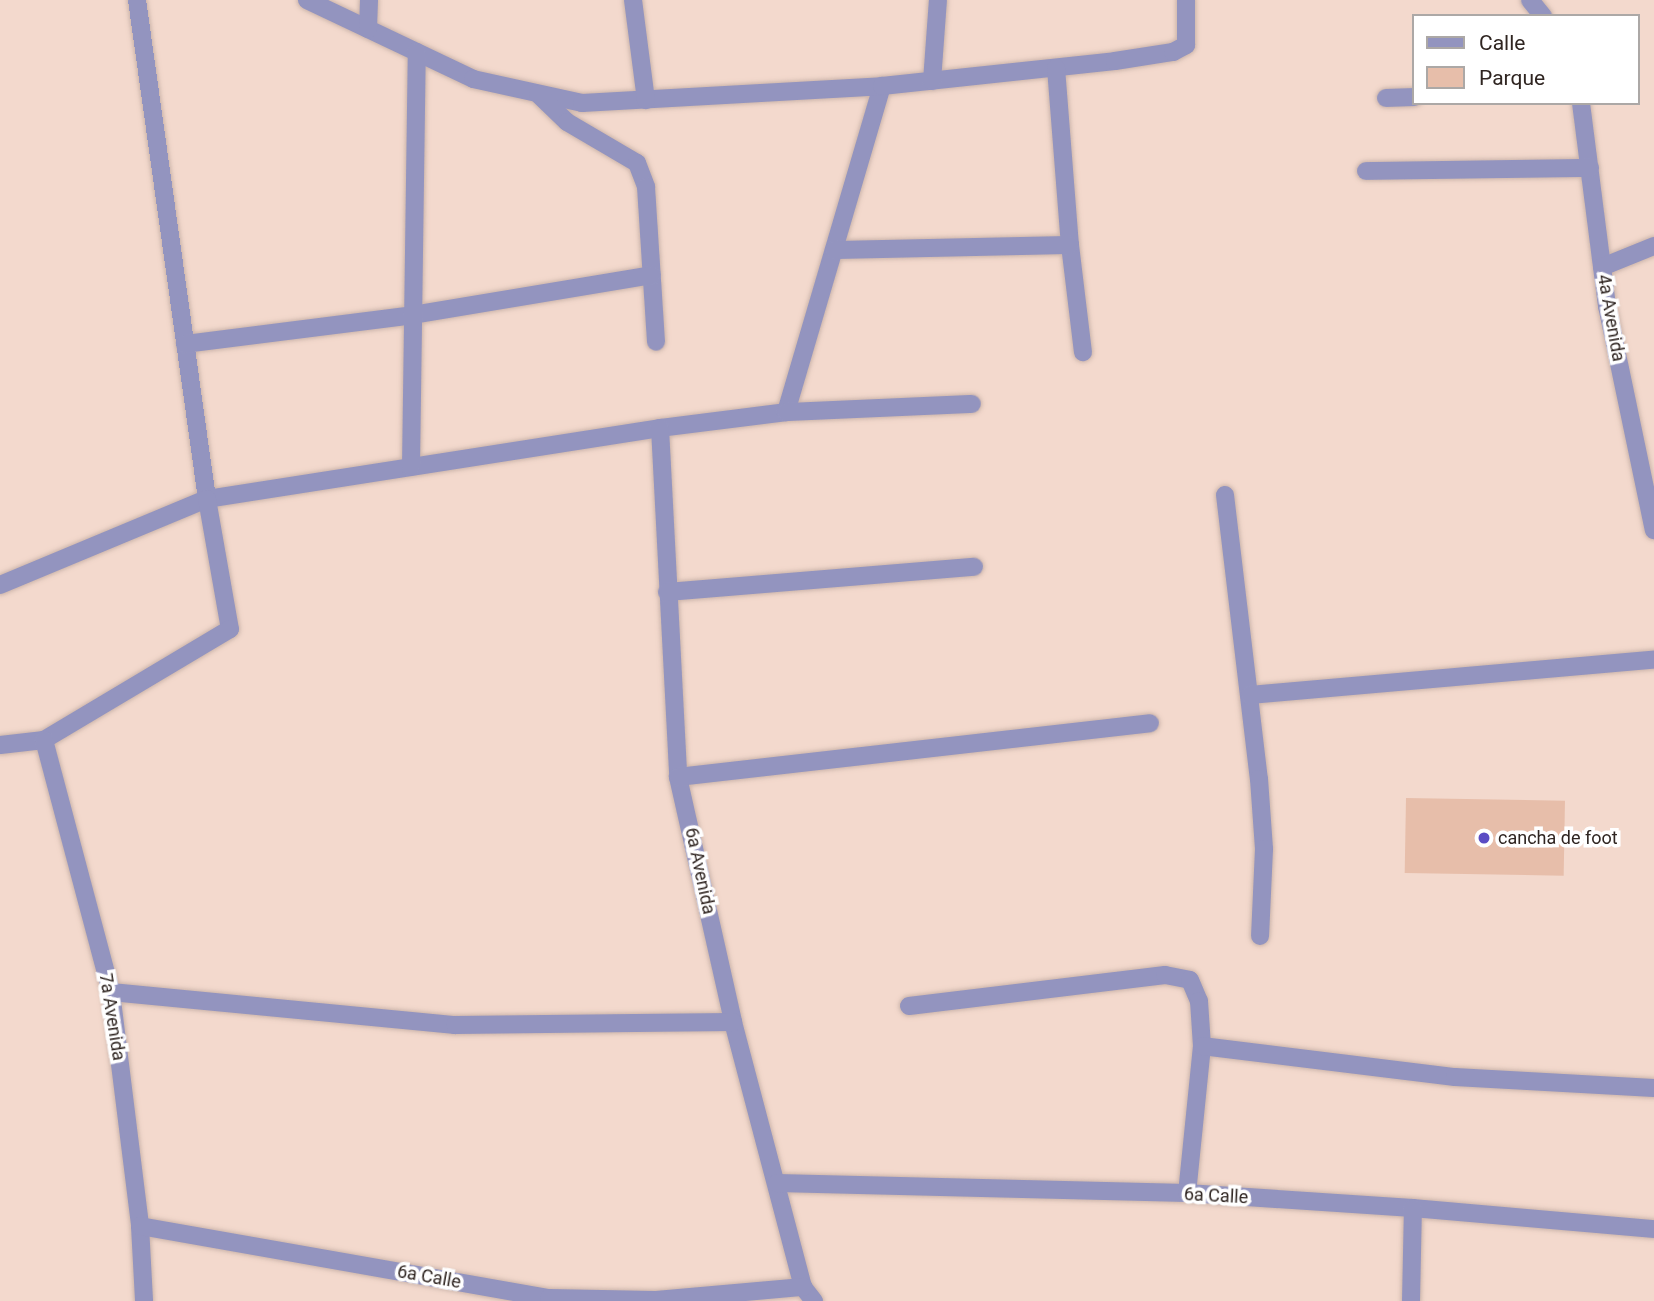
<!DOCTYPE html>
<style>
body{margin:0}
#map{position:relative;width:1654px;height:1301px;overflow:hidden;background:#f3d9cd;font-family:Roboto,sans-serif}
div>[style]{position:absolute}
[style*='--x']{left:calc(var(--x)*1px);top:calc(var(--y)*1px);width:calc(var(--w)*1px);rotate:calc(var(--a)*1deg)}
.green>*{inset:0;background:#e7beaa;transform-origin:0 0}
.roads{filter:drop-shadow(0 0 2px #ccb5ab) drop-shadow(0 0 2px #ccb5ab)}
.street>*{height:18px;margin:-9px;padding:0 9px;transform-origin:9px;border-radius:9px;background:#9394bf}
.dots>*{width:19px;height:19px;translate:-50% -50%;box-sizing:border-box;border:4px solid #fff;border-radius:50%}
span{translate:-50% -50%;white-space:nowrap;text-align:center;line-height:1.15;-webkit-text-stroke:7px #fff;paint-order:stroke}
.street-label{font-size:18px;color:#2f2521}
.poi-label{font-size:18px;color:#2f2521}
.left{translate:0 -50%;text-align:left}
.legend{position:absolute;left:1412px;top:14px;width:228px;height:91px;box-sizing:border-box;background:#fff;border:2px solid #aca8a6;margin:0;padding:9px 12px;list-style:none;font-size:21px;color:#2f2521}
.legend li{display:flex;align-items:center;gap:14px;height:35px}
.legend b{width:35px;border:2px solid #aca8a6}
</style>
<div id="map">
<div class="green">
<i style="left:1406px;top:798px;width:159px;height:75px;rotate:1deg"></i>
</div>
<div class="roads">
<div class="street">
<i style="--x:137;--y:0;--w:504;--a:82.01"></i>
<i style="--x:207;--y:499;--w:459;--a:-8.9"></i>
<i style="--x:660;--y:428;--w:127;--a:-7.2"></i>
<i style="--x:786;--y:412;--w:340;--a:-73.6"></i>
<i style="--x:307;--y:0;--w:184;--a:25.4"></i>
<i style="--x:473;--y:79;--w:112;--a:12.4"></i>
<i style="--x:582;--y:103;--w:300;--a:-3.2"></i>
<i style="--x:882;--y:86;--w:234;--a:-6.1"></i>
<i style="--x:1115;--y:61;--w:59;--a:-8.8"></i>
<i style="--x:1173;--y:52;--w:15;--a:-28"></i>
<i style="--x:1186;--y:45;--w:45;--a:-90"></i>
<i style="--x:633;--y:0;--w:101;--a:82.6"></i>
<i style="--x:1530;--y:0;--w:21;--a:51"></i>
<i style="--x:368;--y:29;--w:29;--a:-88"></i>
<i style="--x:1056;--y:68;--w:178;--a:85.5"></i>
<i style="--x:1070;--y:245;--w:108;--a:83.1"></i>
<i style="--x:932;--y:81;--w:81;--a:-85.8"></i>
<i style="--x:538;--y:94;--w:40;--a:44"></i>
<i style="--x:567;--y:122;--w:81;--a:30.4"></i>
<i style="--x:637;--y:163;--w:26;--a:69"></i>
<i style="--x:646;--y:187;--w:155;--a:86.3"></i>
<i style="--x:1386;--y:98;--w:28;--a:-2"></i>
<i style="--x:1581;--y:103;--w:205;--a:82.7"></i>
<i style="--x:1607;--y:306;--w:229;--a:78.2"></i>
<i style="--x:1366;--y:171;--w:224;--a:-0.8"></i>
<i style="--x:834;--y:250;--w:236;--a:-1.2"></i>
<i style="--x:1602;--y:267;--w:56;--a:-22"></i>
<i style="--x:185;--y:344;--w:230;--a:-7.2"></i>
<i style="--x:413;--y:315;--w:242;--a:-9.5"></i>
<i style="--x:786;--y:412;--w:186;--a:-2.5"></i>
<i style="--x:660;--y:428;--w:349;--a:87"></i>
<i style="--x:678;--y:777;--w:251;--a:77.3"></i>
<i style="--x:733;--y:1022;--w:274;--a:75.2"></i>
<i style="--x:803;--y:1287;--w:18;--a:52"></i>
<i style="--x:411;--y:467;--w:415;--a:-89.2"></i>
<i style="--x:1225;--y:495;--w:286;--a:83.2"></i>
<i style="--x:1259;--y:779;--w:70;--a:85.9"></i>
<i style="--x:1264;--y:849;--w:87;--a:92.6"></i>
<i style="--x:0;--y:585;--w:224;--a:-22.6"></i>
<i style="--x:207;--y:499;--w:132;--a:80"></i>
<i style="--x:230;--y:629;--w:217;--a:149.2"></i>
<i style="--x:44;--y:740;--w:44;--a:173.5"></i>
<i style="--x:667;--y:592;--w:308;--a:-4.7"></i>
<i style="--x:1250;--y:695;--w:406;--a:-5"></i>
<i style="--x:44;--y:740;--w:261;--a:75.1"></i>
<i style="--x:111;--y:992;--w:236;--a:82.9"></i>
<i style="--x:140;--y:1226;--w:75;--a:86.9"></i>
<i style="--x:678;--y:777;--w:475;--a:-6.5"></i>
<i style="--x:111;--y:992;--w:346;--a:5.5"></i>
<i style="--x:455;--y:1025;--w:278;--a:-0.6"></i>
<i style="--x:909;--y:1006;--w:258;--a:-6.9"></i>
<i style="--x:1165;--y:975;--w:25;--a:11"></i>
<i style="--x:1190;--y:980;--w:23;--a:67"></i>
<i style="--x:1199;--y:1001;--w:45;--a:86.2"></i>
<i style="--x:1202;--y:1046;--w:148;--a:95.8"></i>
<i style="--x:1202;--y:1046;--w:255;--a:7"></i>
<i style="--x:1455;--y:1077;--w:199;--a:3.2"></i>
<i style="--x:777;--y:1183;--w:410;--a:1.4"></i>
<i style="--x:1187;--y:1193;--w:226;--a:3.8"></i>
<i style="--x:1413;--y:1208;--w:242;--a:5"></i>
<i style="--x:140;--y:1226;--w:415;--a:10"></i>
<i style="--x:549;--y:1298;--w:107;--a:1.1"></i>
<i style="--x:656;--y:1300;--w:148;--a:-5.1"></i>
<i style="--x:1411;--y:1301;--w:93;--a:-88.8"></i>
</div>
</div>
<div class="dots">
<i style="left:1484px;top:838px;background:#5b4cc4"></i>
</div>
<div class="street-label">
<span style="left:1611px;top:318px;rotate:80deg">4a Avenida</span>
<span style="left:700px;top:871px;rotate:78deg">6a Avenida</span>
<span style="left:112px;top:1017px;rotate:81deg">7a Avenida</span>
<span style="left:1216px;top:1196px;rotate:3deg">6a Calle</span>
<span style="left:429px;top:1277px;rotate:10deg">6a Calle</span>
</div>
<div class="poi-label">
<span class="left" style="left:1498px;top:838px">cancha de foot</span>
</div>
<ul class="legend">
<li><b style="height:9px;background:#9394bf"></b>Calle</li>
<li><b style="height:19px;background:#e7beaa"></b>Parque</li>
</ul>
</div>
